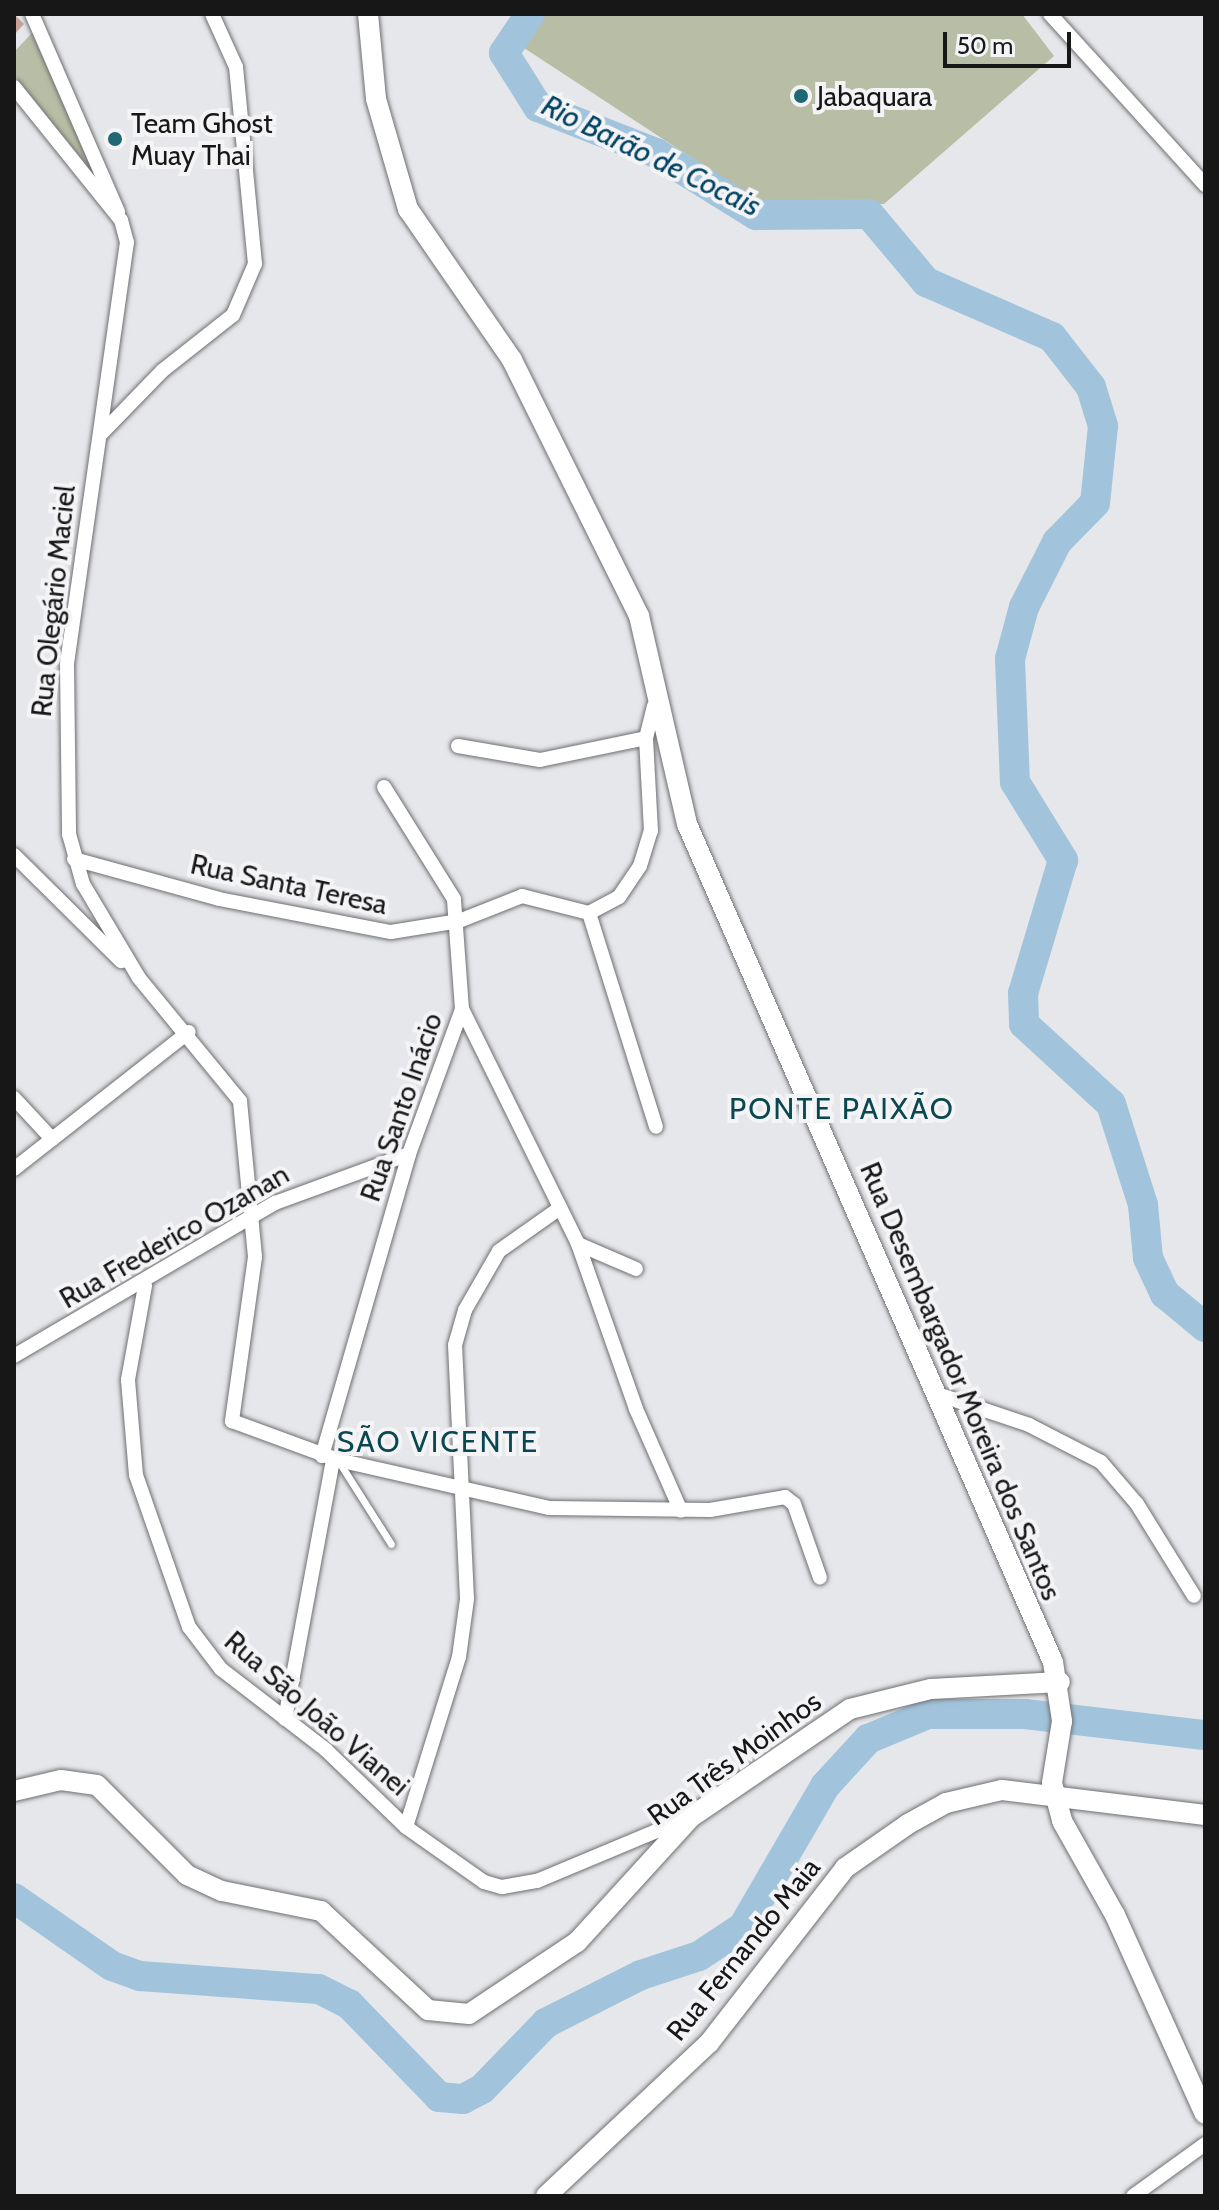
<!DOCTYPE html>
<meta charset="utf-8">
<style>
body{margin:0}
#map{position:relative;width:1219px;height:2210px;overflow:hidden;background:#e6e7ea;font-family:Cabin,sans-serif}
div>[style]{position:absolute}
[style*='--x']{left:calc(var(--x)*1px);top:calc(var(--y)*1px);width:calc(var(--w)*1px);rotate:calc(var(--a)*1deg)}
.green>*{inset:0;background:#b8bea5}
.river>*{height:30px;margin:-15px;padding:0 15px;transform-origin:15px;border-radius:15px;background:#a1c4dc}
.building>*{inset:0;background:#c9a096}
.roads{filter:drop-shadow(0 0 2px #6e6f72) drop-shadow(0 0 2px #6e6f72)}
.lane>*{height:7px;margin:-3.5px;padding:0 3.5px;transform-origin:3.5px;border-radius:3.5px;background:#fff}
.street>*{height:14px;margin:-7px;padding:0 7px;transform-origin:7px;border-radius:7px;background:#fff}
.secondary>*{height:20px;margin:-10px;padding:0 10px;transform-origin:10px;border-radius:10px;background:#fff}
.dots>*{width:22px;height:22px;translate:-50% -50%;box-sizing:border-box;border:4px solid #f4f4f7;border-radius:50%}
span{translate:-50% -50%;white-space:nowrap;text-align:center;line-height:1.15;-webkit-text-stroke:8px #f4f4f7;paint-order:stroke}
.poi-label{font-size:28px;color:#171718}
.left{translate:0 -50%;text-align:left}
.street-label{font-size:28px;color:#171718}
.water-label{font-size:30px;color:#004363;font-style:italic}
.neighbourhood-label{font-size:30px;color:#094851;letter-spacing:2px}
.frame{position:absolute;inset:0;border:16px solid #171718;pointer-events:none}
.scale{position:absolute;left:943px;top:32px;width:128px;height:36px;box-sizing:border-box;border:4px solid #171718;border-top:0;padding-left:10px;font-size:24px;line-height:28px;white-space:nowrap;color:#171718;-webkit-text-stroke:6px #f4f4f7;paint-order:stroke}
</style>
<div id="map">
<div class="green">
<i style="clip-path:polygon(544px 14px,1022px 14px,1054px 56px,884px 204px,759px 202px,521px 46px)"></i>
<i style="clip-path:polygon(32px 33px,95px 175px,14px 75px,14px 52px)"></i>
</div>
<div class="river">
<i style="--x:530;--y:14;--w:47;--a:123.7"></i>
<i style="--x:504;--y:53;--w:64;--a:57.8"></i>
<i style="--x:538;--y:107;--w:127;--a:21.3"></i>
<i style="--x:656;--y:153;--w:118;--a:31.8"></i>
<i style="--x:756;--y:215;--w:113;--a:-0.5"></i>
<i style="--x:869;--y:214;--w:89;--a:50"></i>
<i style="--x:926;--y:282;--w:137;--a:23.6"></i>
<i style="--x:1052;--y:337;--w:63;--a:52"></i>
<i style="--x:1091;--y:387;--w:41;--a:72.9"></i>
<i style="--x:1103;--y:426;--w:77;--a:95.9"></i>
<i style="--x:1095;--y:503;--w:54;--a:134.3"></i>
<i style="--x:1057;--y:542;--w:73;--a:116.9"></i>
<i style="--x:1024;--y:607;--w:54;--a:105.1"></i>
<i style="--x:1010;--y:659;--w:123;--a:87.7"></i>
<i style="--x:1015;--y:782;--w:92;--a:58.4"></i>
<i style="--x:1063;--y:860;--w:139;--a:106.7"></i>
<i style="--x:1023;--y:993;--w:31;--a:88"></i>
<i style="--x:1024;--y:1024;--w:118;--a:42.6"></i>
<i style="--x:1111;--y:1104;--w:106;--a:72.4"></i>
<i style="--x:1143;--y:1205;--w:53;--a:84.6"></i>
<i style="--x:1148;--y:1258;--w:40;--a:65"></i>
<i style="--x:1165;--y:1294;--w:52;--a:39.5"></i>
<i style="--x:14;--y:1898;--w:119;--a:34.8"></i>
<i style="--x:112;--y:1966;--w:30;--a:20"></i>
<i style="--x:140;--y:1976;--w:179;--a:4.2"></i>
<i style="--x:319;--y:1989;--w:34;--a:27"></i>
<i style="--x:349;--y:2004;--w:129;--a:45.9"></i>
<i style="--x:439;--y:2097;--w:24;--a:5"></i>
<i style="--x:463;--y:2099;--w:21;--a:-28"></i>
<i style="--x:482;--y:2089;--w:92;--a:-45.9"></i>
<i style="--x:546;--y:2023;--w:106;--a:-26.8"></i>
<i style="--x:641;--y:1975;--w:61;--a:-18.1"></i>
<i style="--x:699;--y:1956;--w:53;--a:-33.4"></i>
<i style="--x:743;--y:1927;--w:163;--a:-59.8"></i>
<i style="--x:825;--y:1786;--w:64;--a:-47.5"></i>
<i style="--x:868;--y:1739;--w:65;--a:-22.6"></i>
<i style="--x:928;--y:1714;--w:97;--a:0"></i>
<i style="--x:1025;--y:1714;--w:181;--a:6.7"></i>
</div>
<div class="building">
<i style="clip-path:polygon(14px 14px,24px 24px,14px 35px)"></i>
</div>
<div class="roads">
<div class="lane">
<i style="--x:339;--y:1462;--w:97;--a:57.6"></i>
</div>
<div class="street">
<i style="--x:32;--y:14;--w:216;--a:66.5"></i>
<i style="--x:1050;--y:14;--w:231;--a:47.8"></i>
<i style="--x:14;--y:87;--w:171;--a:51.2"></i>
<i style="--x:121;--y:220;--w:23;--a:75"></i>
<i style="--x:127;--y:242;--w:427;--a:98.1"></i>
<i style="--x:67;--y:665;--w:169;--a:89.3"></i>
<i style="--x:69;--y:834;--w:52;--a:74.4"></i>
<i style="--x:83;--y:884;--w:109;--a:59.2"></i>
<i style="--x:139;--y:978;--w:159;--a:50.6"></i>
<i style="--x:240;--y:1101;--w:157;--a:84.5"></i>
<i style="--x:255;--y:1257;--w:166;--a:98"></i>
<i style="--x:232;--y:1421;--w:113;--a:20.2"></i>
<i style="--x:338;--y:1460;--w:216;--a:12.8"></i>
<i style="--x:549;--y:1508;--w:161;--a:0.7"></i>
<i style="--x:710;--y:1510;--w:76;--a:-9.8"></i>
<i style="--x:785;--y:1497;--w:11;--a:38"></i>
<i style="--x:794;--y:1504;--w:78;--a:70.6"></i>
<i style="--x:101;--y:434;--w:88;--a:-45.9"></i>
<i style="--x:162;--y:371;--w:90;--a:-38.3"></i>
<i style="--x:233;--y:315;--w:56;--a:-66.7"></i>
<i style="--x:255;--y:264;--w:198;--a:-95.5"></i>
<i style="--x:236;--y:67;--w:58;--a:-114.4"></i>
<i style="--x:458;--y:746;--w:83;--a:9.7"></i>
<i style="--x:540;--y:760;--w:108;--a:-11.7"></i>
<i style="--x:14;--y:855;--w:151;--a:44.7"></i>
<i style="--x:74;--y:859;--w:150;--a:15.4"></i>
<i style="--x:219;--y:899;--w:175;--a:10.9"></i>
<i style="--x:391;--y:932;--w:69;--a:-9.2"></i>
<i style="--x:459;--y:921;--w:68;--a:-21.6"></i>
<i style="--x:522;--y:896;--w:69;--a:14.2"></i>
<i style="--x:589;--y:913;--w:34;--a:-28"></i>
<i style="--x:619;--y:897;--w:37;--a:-56"></i>
<i style="--x:640;--y:866;--w:37;--a:-73"></i>
<i style="--x:651;--y:831;--w:93;--a:-93.1"></i>
<i style="--x:646;--y:738;--w:33;--a:-76"></i>
<i style="--x:589;--y:913;--w:224;--a:72.6"></i>
<i style="--x:462;--y:1009;--w:262;--a:63.7"></i>
<i style="--x:578;--y:1244;--w:175;--a:70.6"></i>
<i style="--x:636;--y:1409;--w:111;--a:66.2"></i>
<i style="--x:14;--y:1098;--w:56;--a:47.2"></i>
<i style="--x:14;--y:1169;--w:222;--a:-38.1"></i>
<i style="--x:578;--y:1244;--w:63;--a:23.3"></i>
<i style="--x:145;--y:1286;--w:96;--a:100.3"></i>
<i style="--x:128;--y:1380;--w:95;--a:85.2"></i>
<i style="--x:136;--y:1475;--w:161;--a:70.8"></i>
<i style="--x:189;--y:1627;--w:53;--a:52.7"></i>
<i style="--x:221;--y:1669;--w:133;--a:37.6"></i>
<i style="--x:326;--y:1750;--w:111;--a:43.9"></i>
<i style="--x:406;--y:1827;--w:95;--a:35.2"></i>
<i style="--x:484;--y:1882;--w:19;--a:16"></i>
<i style="--x:502;--y:1887;--w:36;--a:-10"></i>
<i style="--x:537;--y:1881;--w:160;--a:-22.7"></i>
<i style="--x:14;--y:1356;--w:303;--a:-30.4"></i>
<i style="--x:275;--y:1203;--w:143;--a:-20.1"></i>
<i style="--x:940;--y:1395;--w:94;--a:18.6"></i>
<i style="--x:1029;--y:1425;--w:81;--a:27.2"></i>
<i style="--x:1101;--y:1462;--w:55;--a:49.4"></i>
<i style="--x:1137;--y:1504;--w:108;--a:58.2"></i>
<i style="--x:322;--y:1456;--w:314;--a:-73.9"></i>
<i style="--x:409;--y:1154;--w:154;--a:-69.9"></i>
<i style="--x:462;--y:1009;--w:110;--a:-94.2"></i>
<i style="--x:454;--y:899;--w:132;--a:-122"></i>
<i style="--x:285;--y:1719;--w:264;--a:-79.5"></i>
<i style="--x:406;--y:1827;--w:178;--a:-72.7"></i>
<i style="--x:459;--y:1657;--w:59;--a:-82.1"></i>
<i style="--x:467;--y:1599;--w:254;--a:-92.7"></i>
<i style="--x:455;--y:1345;--w:36;--a:-74"></i>
<i style="--x:465;--y:1310;--w:68;--a:-60"></i>
<i style="--x:499;--y:1251;--w:75;--a:-35.2"></i>
<i style="--x:1133;--y:2196;--w:89;--a:-35.8"></i>
</div>
<div class="secondary">
<i style="--x:368;--y:14;--w:85;--a:84.6"></i>
<i style="--x:376;--y:99;--w:115;--a:73.8"></i>
<i style="--x:408;--y:209;--w:183;--a:55.4"></i>
<i style="--x:512;--y:360;--w:286;--a:63.6"></i>
<i style="--x:639;--y:616;--w:213;--a:77"></i>
<i style="--x:687;--y:824;--w:914;--a:66.41"></i>
<i style="--x:1053;--y:1662;--w:60;--a:81.3"></i>
<i style="--x:1062;--y:1721;--w:63;--a:99.2"></i>
<i style="--x:1052;--y:1783;--w:39;--a:75"></i>
<i style="--x:1062;--y:1821;--w:108;--a:60.6"></i>
<i style="--x:1115;--y:1915;--w:218;--a:65.7"></i>
<i style="--x:14;--y:1791;--w:48;--a:-13.2"></i>
<i style="--x:61;--y:1780;--w:36;--a:8"></i>
<i style="--x:97;--y:1785;--w:127;--a:45"></i>
<i style="--x:187;--y:1875;--w:38;--a:25"></i>
<i style="--x:222;--y:1891;--w:101;--a:11.4"></i>
<i style="--x:321;--y:1911;--w:146;--a:42.8"></i>
<i style="--x:428;--y:2010;--w:41;--a:5.6"></i>
<i style="--x:469;--y:2014;--w:130;--a:-33.7"></i>
<i style="--x:577;--y:1942;--w:169;--a:-47.6"></i>
<i style="--x:691;--y:1817;--w:192;--a:-34.2"></i>
<i style="--x:850;--y:1709;--w:83;--a:-13.9"></i>
<i style="--x:931;--y:1689;--w:129;--a:-3.1"></i>
<i style="--x:546;--y:2196;--w:224;--a:-43.2"></i>
<i style="--x:709;--y:2043;--w:222;--a:-52.1"></i>
<i style="--x:845;--y:1868;--w:77;--a:-34.9"></i>
<i style="--x:908;--y:1824;--w:43;--a:-28.9"></i>
<i style="--x:946;--y:1803;--w:57;--a:-13.1"></i>
<i style="--x:1002;--y:1790;--w:205;--a:7"></i>
</div>
</div>
<div class="dots">
<i style="left:801px;top:96px;background:#1f6874"></i>
<i style="left:115px;top:139px;background:#1f6874"></i>
</div>
<div class="poi-label">
<span class="left" style="left:817px;top:96px">Jabaquara</span>
<span class="left" style="left:131px;top:139px">Team Ghost<br>Muay Thai</span>
</div>
<div class="street-label">
<span style="left:53px;top:601px;rotate:-84deg">Rua Olegário Maciel</span>
<span style="left:289px;top:884px;rotate:12deg">Rua Santa Teresa</span>
<span style="left:401px;top:1107px;rotate:-71deg">Rua Santo Inácio</span>
<span style="left:174px;top:1236px;rotate:-30deg">Rua Frederico Ozanan</span>
<span style="left:961px;top:1381px;rotate:67deg">Rua Desembargador Moreira dos Santos</span>
<span style="left:317px;top:1713px;rotate:41deg">Rua São João Vianei</span>
<span style="left:734px;top:1758px;rotate:-36deg">Rua Três Moinhos</span>
<span style="left:743px;top:1949px;rotate:-51deg">Rua Fernando Maia</span>
</div>
<div class="water-label">
<span style="left:651px;top:156px;rotate:26deg">Rio Barão de Cocais</span>
</div>
<div class="neighbourhood-label">
<span style="left:842px;top:1109px">PONTE PAIXÃO</span>
<span style="left:438px;top:1442px">SÃO VICENTE</span>
</div>
<div class="frame"></div>
<div class="scale">50 m</div>
</div>
